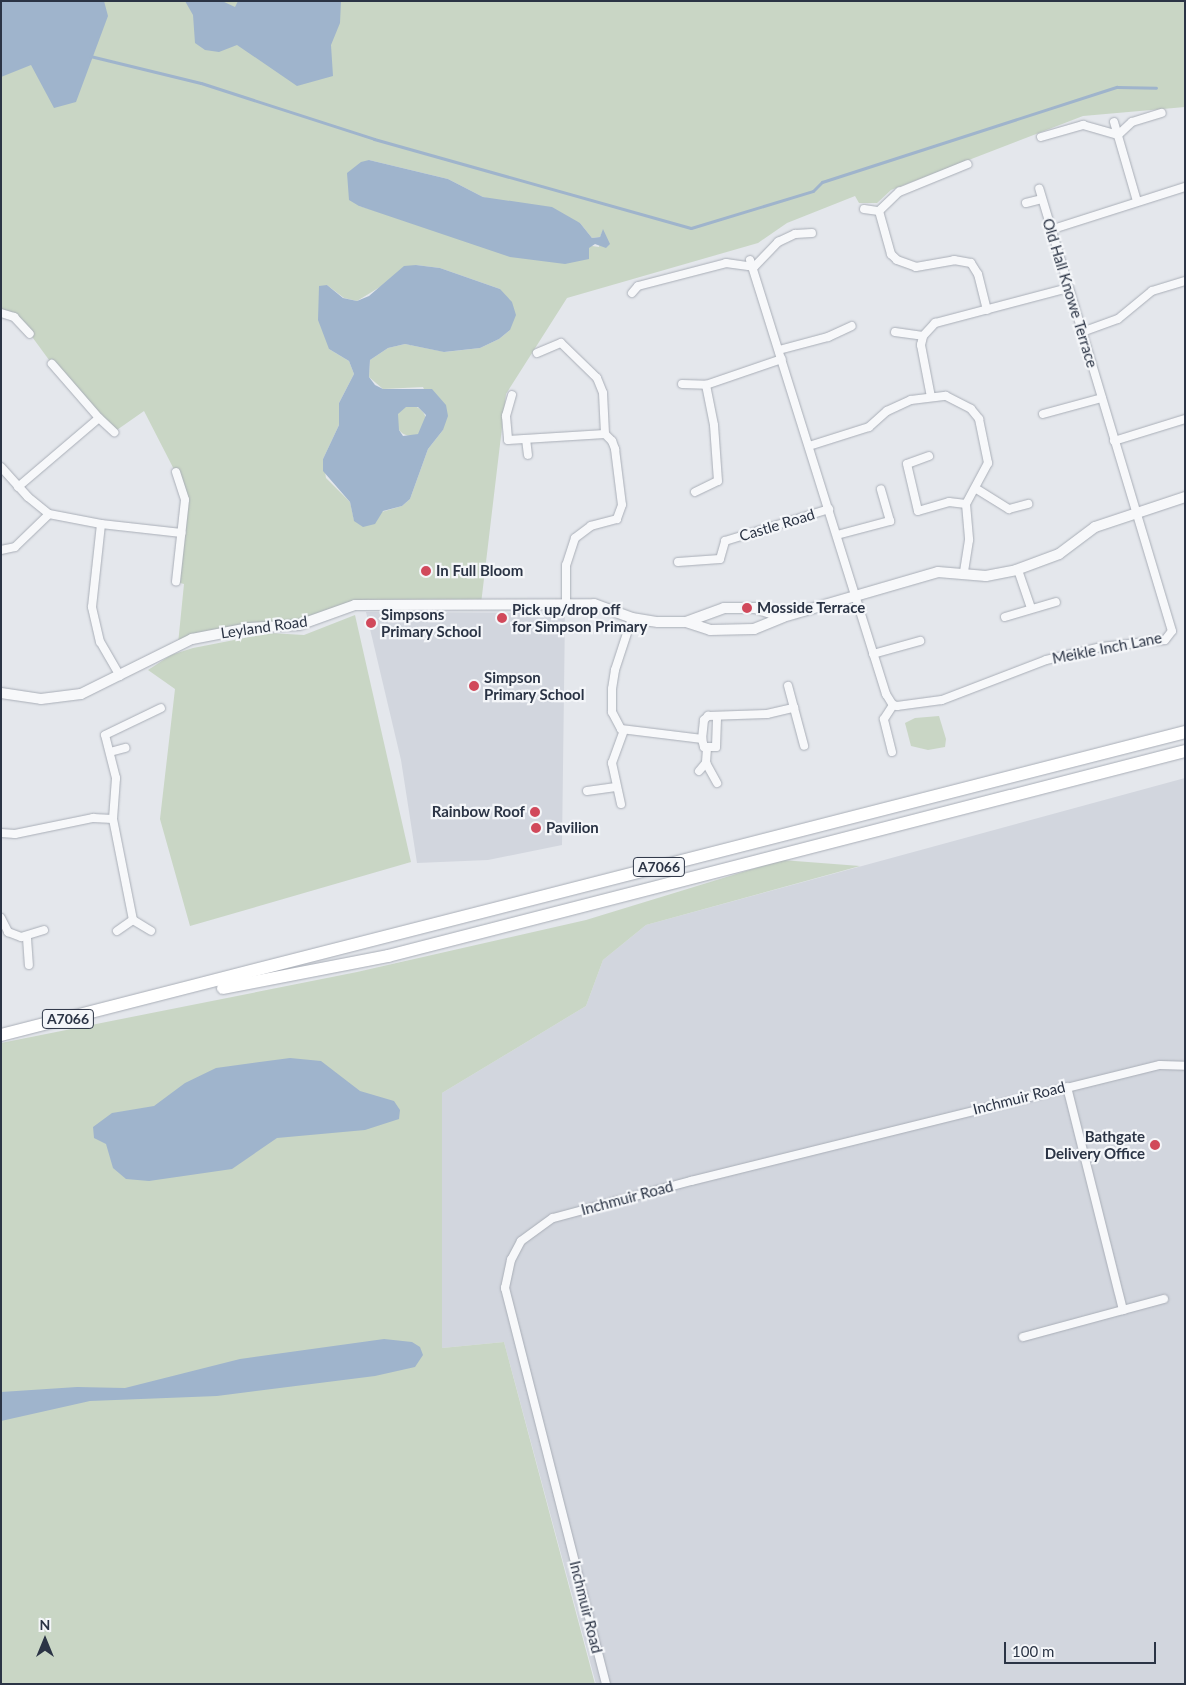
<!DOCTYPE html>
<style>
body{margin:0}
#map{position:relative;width:1186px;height:1685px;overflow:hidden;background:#e4e7ec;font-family:Lato,sans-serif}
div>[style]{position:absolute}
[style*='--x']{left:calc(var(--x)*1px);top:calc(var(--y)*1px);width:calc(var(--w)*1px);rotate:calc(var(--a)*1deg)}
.built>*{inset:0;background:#d2d6de}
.green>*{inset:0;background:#c9d6c5}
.round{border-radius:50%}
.water>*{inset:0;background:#9fb4cc}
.stream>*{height:3px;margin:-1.5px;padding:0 1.5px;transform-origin:1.5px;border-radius:1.5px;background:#9fb4cc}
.roads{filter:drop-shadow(0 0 1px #a9aeb7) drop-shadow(0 0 1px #a9aeb7)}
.minor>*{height:8px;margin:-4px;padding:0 4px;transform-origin:4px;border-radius:4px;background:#f7f8fa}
.tertiary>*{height:10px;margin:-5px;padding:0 5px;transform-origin:5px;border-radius:5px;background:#f7f8fa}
.primary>*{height:12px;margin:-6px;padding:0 6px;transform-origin:6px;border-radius:6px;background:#fff}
.dots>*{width:14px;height:14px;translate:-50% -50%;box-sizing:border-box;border:2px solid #f4f6f9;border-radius:50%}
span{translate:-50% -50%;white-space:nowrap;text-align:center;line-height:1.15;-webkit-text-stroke:4.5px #f4f6f9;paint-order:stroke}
.shield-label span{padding:1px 4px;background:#f4f6f9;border:1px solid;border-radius:4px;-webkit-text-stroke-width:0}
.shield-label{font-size:14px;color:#2b3445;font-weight:700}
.street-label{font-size:15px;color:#2b3445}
.poi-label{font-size:15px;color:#2b3445;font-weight:700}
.left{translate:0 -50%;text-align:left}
.right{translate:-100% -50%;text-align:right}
.frame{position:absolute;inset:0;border:2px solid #2b3445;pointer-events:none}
.north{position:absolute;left:20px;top:1615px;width:50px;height:50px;-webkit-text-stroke:4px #f4f6f9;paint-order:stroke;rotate:0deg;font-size:14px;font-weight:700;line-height:20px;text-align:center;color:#2b3445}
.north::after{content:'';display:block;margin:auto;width:18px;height:22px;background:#2b3445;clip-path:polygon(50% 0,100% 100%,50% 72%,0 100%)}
.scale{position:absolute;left:1004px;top:1642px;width:152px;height:22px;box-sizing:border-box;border:2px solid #2b3445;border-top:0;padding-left:6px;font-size:15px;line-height:18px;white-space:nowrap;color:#2b3445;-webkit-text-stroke:4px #f4f6f9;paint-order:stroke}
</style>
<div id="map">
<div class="built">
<i style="clip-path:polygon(366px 612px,565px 613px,562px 845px,488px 860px,417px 863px,401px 760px)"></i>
<i style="clip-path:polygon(1185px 778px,1185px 1684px,596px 1684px,504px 1342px,442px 1348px,442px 1093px,586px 1006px,603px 960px,646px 925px)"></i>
</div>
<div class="green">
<i style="clip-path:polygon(evenodd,1px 1px,1185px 1px,1185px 107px,1083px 116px,891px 190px,877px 203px,859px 203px,855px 196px,787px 223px,758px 243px,567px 298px,506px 394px,481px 604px,369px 605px,310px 622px,178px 644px,184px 584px,176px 582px,182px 485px,144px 411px,114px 432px,52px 364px,30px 334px,14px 317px,1px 313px,1px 1px,369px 160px,448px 179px,483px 197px,580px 223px,592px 238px,600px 237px,603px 230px,599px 247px,402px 218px,359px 206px,369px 160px,1px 1px,416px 265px,440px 268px,500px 289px,510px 330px,499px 339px,480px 348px,445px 352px,405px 344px,388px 348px,370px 360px,369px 377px,383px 389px,423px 387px,443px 430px,428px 449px,410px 499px,402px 506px,354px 520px,350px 502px,326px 478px,323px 459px,339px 425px,339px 403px,354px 374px,349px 361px,329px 349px,327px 285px,344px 298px,357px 301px,416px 265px)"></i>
<i class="round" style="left:396px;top:406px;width:30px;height:30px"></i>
<i style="clip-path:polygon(355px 615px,411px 862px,190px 926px,160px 819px,175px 689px,148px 670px,171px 655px,193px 648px,270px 633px,304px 635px)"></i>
<i style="clip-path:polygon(939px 716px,946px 739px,945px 747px,928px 750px,911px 746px,905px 723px,915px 718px)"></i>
<i style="clip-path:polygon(782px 860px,860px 866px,646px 925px,603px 960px,586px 1006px,442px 1093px,442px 1348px,504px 1342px,595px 1684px,1px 1684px,1px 1043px,357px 972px,586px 920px)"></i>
</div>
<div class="water">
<i style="clip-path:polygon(1px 1px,104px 1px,108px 16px,76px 102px,54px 108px,31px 65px,1px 77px)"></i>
<i style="clip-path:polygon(185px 1px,222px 1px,235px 7px,238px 1px,341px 1px,340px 23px,331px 45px,333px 76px,297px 86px,237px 45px,219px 52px,205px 50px,195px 43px,193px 15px)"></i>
<i style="clip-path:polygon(369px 160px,448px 179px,483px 197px,552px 207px,580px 223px,592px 238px,600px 237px,603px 229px,610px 244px,606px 248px,595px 244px,589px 248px,589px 259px,565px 264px,510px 257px,359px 206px,349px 200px,347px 173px,361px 162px)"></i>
<i style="clip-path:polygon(evenodd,416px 265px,440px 268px,500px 289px,512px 302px,516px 315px,510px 330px,499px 339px,480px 348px,444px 352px,405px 344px,388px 348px,370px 360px,369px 377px,375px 385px,383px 389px,432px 389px,446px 405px,448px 416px,443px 430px,428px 449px,410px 499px,402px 506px,383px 511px,375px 524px,363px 527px,354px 521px,350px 502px,323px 471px,323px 459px,339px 425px,339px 403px,354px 374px,349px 361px,329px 349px,318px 320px,319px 286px,327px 285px,343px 298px,357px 301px,369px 296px,404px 266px,416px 265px,406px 407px,418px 407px,426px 415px,418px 434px,403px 436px,399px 430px,398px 414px,406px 407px)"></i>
<i style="clip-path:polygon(290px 1058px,321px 1061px,360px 1091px,394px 1101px,400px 1110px,399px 1119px,365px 1130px,277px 1138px,232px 1169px,149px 1181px,126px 1179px,113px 1168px,106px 1144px,94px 1138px,93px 1127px,112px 1113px,154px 1106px,185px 1083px,216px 1068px)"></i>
<i style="clip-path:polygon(384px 1339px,412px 1342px,420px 1347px,423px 1355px,415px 1367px,375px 1376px,217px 1396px,90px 1401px,1px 1421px,1px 1392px,77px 1387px,125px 1388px,240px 1359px)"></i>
</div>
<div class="stream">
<i style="--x:90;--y:56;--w:114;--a:13.7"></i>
<i style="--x:201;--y:83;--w:182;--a:17.9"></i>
<i style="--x:374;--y:139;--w:329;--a:15.7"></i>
<i style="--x:691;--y:228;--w:127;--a:-16.9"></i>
<i style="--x:813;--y:191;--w:13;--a:-45"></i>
<i style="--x:822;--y:182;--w:310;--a:-17.9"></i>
<i style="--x:1117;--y:87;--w:39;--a:1"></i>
</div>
<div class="roads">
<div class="minor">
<i style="--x:1114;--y:122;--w:82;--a:73.8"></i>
<i style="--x:1041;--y:137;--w:44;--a:-15.9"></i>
<i style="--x:1083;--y:125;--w:36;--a:16"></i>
<i style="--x:1118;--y:135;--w:19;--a:-43"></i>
<i style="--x:1132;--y:122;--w:31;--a:-17"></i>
<i style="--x:1026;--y:203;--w:16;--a:-14"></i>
<i style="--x:864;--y:209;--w:15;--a:8"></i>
<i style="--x:879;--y:211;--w:28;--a:-44"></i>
<i style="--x:899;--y:192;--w:74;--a:-22.1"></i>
<i style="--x:879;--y:211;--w:45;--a:74.4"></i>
<i style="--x:891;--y:254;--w:8;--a:45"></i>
<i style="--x:897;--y:260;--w:20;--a:20"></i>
<i style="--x:916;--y:267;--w:39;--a:-10"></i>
<i style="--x:954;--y:260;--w:17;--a:10"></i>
<i style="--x:971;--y:263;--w:13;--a:58"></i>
<i style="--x:978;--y:274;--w:37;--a:76"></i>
<i style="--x:1050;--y:230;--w:142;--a:-17.7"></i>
<i style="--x:750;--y:260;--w:455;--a:72.6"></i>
<i style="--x:886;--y:694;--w:13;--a:58"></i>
<i style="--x:893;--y:705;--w:4;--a:14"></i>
<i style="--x:897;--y:706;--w:45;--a:-7.6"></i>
<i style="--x:942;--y:700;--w:111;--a:-21"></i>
<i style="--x:1046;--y:660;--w:57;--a:-13.3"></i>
<i style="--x:1101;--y:647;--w:64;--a:-6.2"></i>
<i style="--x:1165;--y:640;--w:11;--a:-52"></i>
<i style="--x:1172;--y:631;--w:462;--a:-106.7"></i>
<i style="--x:632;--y:293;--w:9;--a:-49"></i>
<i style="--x:638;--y:286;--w:91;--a:-14.6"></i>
<i style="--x:726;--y:263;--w:28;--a:8"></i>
<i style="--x:754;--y:267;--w:35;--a:-46"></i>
<i style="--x:778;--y:242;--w:19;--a:-25"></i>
<i style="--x:795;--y:234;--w:17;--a:-3"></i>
<i style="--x:1;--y:313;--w:14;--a:17"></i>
<i style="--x:14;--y:317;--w:23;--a:47"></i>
<i style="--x:895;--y:332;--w:28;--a:8"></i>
<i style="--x:1082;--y:332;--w:38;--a:-20"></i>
<i style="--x:1118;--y:319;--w:44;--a:-39.5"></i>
<i style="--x:1152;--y:291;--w:34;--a:-17"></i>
<i style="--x:779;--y:350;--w:51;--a:-14.9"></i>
<i style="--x:828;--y:337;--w:26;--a:-25"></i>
<i style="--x:537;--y:353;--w:26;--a:-23"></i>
<i style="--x:561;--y:343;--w:50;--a:44.2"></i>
<i style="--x:597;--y:378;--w:16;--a:68"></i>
<i style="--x:603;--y:393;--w:41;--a:87.2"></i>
<i style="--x:605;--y:434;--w:10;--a:45"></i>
<i style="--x:612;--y:441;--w:9;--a:69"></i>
<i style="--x:615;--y:449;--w:56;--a:82.9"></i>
<i style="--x:622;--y:505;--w:15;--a:110"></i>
<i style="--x:617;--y:519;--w:27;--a:165"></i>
<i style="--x:591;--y:526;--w:20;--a:143"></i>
<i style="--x:575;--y:538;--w:28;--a:108"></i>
<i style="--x:566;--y:565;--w:38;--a:90"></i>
<i style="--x:682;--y:384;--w:24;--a:2"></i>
<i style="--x:512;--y:395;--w:22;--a:106"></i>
<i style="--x:506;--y:416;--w:24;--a:85"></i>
<i style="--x:508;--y:440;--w:97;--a:-3.5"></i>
<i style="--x:931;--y:397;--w:53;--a:-100.9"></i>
<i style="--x:921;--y:345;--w:9;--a:-77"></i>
<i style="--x:923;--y:336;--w:18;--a:-47"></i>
<i style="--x:935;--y:323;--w:138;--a:-14.7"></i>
<i style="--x:1043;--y:414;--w:61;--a:-15.2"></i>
<i style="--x:99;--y:418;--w:21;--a:43"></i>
<i style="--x:526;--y:439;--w:16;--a:83"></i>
<i style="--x:1114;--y:441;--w:74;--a:-17.2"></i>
<i style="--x:809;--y:446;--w:63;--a:-17.6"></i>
<i style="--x:869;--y:427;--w:24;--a:-42"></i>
<i style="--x:887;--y:411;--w:26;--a:-25"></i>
<i style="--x:911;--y:400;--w:35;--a:-7"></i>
<i style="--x:946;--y:396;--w:28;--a:27"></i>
<i style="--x:971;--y:409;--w:13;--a:51"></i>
<i style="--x:979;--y:419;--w:45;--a:78.4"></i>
<i style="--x:988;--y:463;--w:47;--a:118.2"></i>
<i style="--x:966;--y:504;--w:36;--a:85"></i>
<i style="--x:969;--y:540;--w:33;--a:99"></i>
<i style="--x:929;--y:456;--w:23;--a:160"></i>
<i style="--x:907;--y:464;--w:48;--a:76.8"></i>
<i style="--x:918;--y:511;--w:32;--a:-16"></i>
<i style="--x:949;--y:502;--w:17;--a:7"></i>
<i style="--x:1;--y:467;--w:40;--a:48"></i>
<i style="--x:28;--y:497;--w:27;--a:39"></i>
<i style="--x:49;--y:514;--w:53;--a:10.9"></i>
<i style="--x:176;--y:472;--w:29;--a:72"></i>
<i style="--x:185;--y:500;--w:82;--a:96.3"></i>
<i style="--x:18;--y:487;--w:106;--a:-40.4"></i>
<i style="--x:99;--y:418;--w:72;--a:-131"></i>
<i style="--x:975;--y:488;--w:40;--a:32"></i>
<i style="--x:1009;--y:509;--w:20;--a:-15"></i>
<i style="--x:695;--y:492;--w:25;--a:-26"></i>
<i style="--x:718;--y:481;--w:56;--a:-94.1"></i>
<i style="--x:714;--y:425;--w:41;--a:-101.3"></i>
<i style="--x:706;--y:385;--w:80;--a:-18.9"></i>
<i style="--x:837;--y:535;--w:55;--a:-14.8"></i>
<i style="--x:890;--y:521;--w:33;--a:-106"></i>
<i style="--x:1;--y:550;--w:14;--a:-12"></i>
<i style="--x:15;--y:547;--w:47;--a:-44.1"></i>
<i style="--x:678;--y:562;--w:42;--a:-4.1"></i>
<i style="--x:720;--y:559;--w:19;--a:-74"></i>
<i style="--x:725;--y:541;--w:109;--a:-17.1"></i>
<i style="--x:1018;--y:570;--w:40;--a:71.1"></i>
<i style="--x:1005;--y:617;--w:53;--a:-16.4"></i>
<i style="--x:632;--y:618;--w:55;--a:108.1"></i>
<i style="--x:615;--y:670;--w:19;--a:99"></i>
<i style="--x:612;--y:689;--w:23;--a:90"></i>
<i style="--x:612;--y:712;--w:19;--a:62"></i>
<i style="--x:621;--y:729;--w:82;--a:7"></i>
<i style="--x:702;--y:739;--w:19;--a:-84"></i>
<i style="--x:704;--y:720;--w:6;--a:-45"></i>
<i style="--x:708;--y:716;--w:59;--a:-1.9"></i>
<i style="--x:767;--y:714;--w:28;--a:-13"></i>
<i style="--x:794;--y:708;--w:23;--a:-105"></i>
<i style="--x:873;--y:654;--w:49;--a:-15.5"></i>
<i style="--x:120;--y:676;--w:39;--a:-120"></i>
<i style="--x:100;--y:642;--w:36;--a:-103"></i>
<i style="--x:92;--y:607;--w:83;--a:-83.8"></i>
<i style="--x:101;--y:524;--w:81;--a:6.4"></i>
<i style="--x:794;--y:708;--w:39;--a:75"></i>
<i style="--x:702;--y:739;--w:8;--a:76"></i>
<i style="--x:704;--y:747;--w:12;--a:0"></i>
<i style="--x:716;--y:747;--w:31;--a:-88"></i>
<i style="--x:707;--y:748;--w:15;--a:94"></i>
<i style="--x:706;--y:763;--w:23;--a:61"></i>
<i style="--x:110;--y:752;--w:16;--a:-15"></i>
<i style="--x:892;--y:752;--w:34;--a:-104"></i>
<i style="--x:884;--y:719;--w:17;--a:-57"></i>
<i style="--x:699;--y:771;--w:11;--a:-49"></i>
<i style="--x:587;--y:791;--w:29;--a:-8"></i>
<i style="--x:621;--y:804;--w:42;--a:-102.4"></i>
<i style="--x:612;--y:763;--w:35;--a:-70"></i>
<i style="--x:1;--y:833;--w:14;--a:4"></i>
<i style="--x:15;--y:834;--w:80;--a:-11.6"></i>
<i style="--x:93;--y:818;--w:20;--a:3"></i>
<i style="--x:1;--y:918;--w:16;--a:63"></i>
<i style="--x:8;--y:932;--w:14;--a:21"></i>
<i style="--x:21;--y:937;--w:24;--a:-17"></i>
<i style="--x:133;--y:920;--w:103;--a:-101.2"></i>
<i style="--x:113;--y:819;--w:41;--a:-85.8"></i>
<i style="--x:116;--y:778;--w:44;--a:-104.3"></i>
<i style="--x:105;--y:735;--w:62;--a:-25.7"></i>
<i style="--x:117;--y:931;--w:19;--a:-35"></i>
<i style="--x:133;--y:920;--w:21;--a:31"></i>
<i style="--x:27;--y:938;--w:27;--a:86"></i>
<i style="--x:1067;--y:1087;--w:230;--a:75.9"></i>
<i style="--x:1023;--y:1337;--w:146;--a:-15.1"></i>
<i style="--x:606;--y:1684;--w:409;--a:-104.3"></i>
<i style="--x:505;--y:1288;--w:29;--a:-78"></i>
<i style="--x:511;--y:1260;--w:21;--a:-62"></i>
<i style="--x:521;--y:1241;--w:39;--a:-36"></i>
<i style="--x:553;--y:1218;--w:143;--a:-15"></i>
<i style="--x:691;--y:1181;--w:483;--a:-13.9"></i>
<i style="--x:1160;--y:1065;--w:25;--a:2"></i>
</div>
<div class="tertiary">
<i style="--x:686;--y:622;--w:25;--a:18"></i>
<i style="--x:710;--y:630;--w:44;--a:-1.3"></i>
<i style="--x:754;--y:629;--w:31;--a:-22"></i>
<i style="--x:783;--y:617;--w:161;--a:-16.2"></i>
<i style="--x:938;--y:572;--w:48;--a:4.8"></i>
<i style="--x:986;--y:576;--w:31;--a:-11"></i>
<i style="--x:1016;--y:570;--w:46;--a:-20.4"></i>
<i style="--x:1059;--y:554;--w:45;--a:-36.9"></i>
<i style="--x:1095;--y:527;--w:95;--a:-18.4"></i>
<i style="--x:1;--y:693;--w:40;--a:8.5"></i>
<i style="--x:41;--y:699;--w:40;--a:-7.1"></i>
<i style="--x:81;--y:694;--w:124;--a:-26.4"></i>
<i style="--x:192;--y:639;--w:58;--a:-10.9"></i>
<i style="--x:249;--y:628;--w:50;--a:-3.4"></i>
<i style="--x:299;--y:625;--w:59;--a:-19.7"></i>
<i style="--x:355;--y:605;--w:239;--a:-0.2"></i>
<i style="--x:594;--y:604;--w:40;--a:20.2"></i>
<i style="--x:632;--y:618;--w:26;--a:9"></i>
<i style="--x:658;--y:622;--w:28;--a:0"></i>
<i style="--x:686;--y:622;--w:40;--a:-20.2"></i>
<i style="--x:724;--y:608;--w:31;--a:0"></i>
<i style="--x:755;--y:608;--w:29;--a:18"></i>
</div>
<div class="primary">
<i style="--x:223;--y:988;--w:168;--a:-11"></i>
<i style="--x:388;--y:956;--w:823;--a:-14.42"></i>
<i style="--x:1;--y:1035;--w:1222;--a:-14.35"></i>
</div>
</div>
<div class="dots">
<i style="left:426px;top:571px;background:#d1495b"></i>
<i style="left:747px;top:608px;background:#d1495b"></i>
<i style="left:502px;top:618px;background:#d1495b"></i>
<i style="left:371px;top:623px;background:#d1495b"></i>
<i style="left:474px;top:686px;background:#d1495b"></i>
<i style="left:535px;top:812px;background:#d1495b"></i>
<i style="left:536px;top:828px;background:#d1495b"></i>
<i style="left:1155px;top:1145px;background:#d1495b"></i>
</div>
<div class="shield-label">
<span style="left:659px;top:867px">A7066</span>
<span style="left:68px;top:1019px">A7066</span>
</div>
<div class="street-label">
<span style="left:1070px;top:293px;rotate:73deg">Old Hall Knowe Terrace</span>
<span style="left:777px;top:525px;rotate:-17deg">Castle Road</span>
<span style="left:264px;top:627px;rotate:-8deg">Leyland Road</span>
<span style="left:1107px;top:648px;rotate:-11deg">Meikle Inch Lane</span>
<span style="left:1019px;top:1098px;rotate:-14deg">Inchmuir Road</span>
<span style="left:627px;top:1198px;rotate:-15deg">Inchmuir Road</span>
<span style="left:586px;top:1607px;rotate:76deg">Inchmuir Road</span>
</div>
<div class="poi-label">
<span class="left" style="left:436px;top:571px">In Full Bloom</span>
<span class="left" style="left:757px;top:608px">Mosside Terrace</span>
<span class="left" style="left:512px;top:618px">Pick up/drop off<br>for Simpson Primary</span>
<span class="left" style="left:381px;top:623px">Simpsons<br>Primary School</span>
<span class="left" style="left:484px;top:686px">Simpson<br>Primary School</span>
<span class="right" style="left:525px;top:812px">Rainbow Roof</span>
<span class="left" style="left:546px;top:828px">Pavilion</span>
<span class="right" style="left:1145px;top:1145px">Bathgate<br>Delivery Office</span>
</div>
<div class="frame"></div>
<div class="north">N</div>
<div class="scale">100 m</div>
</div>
